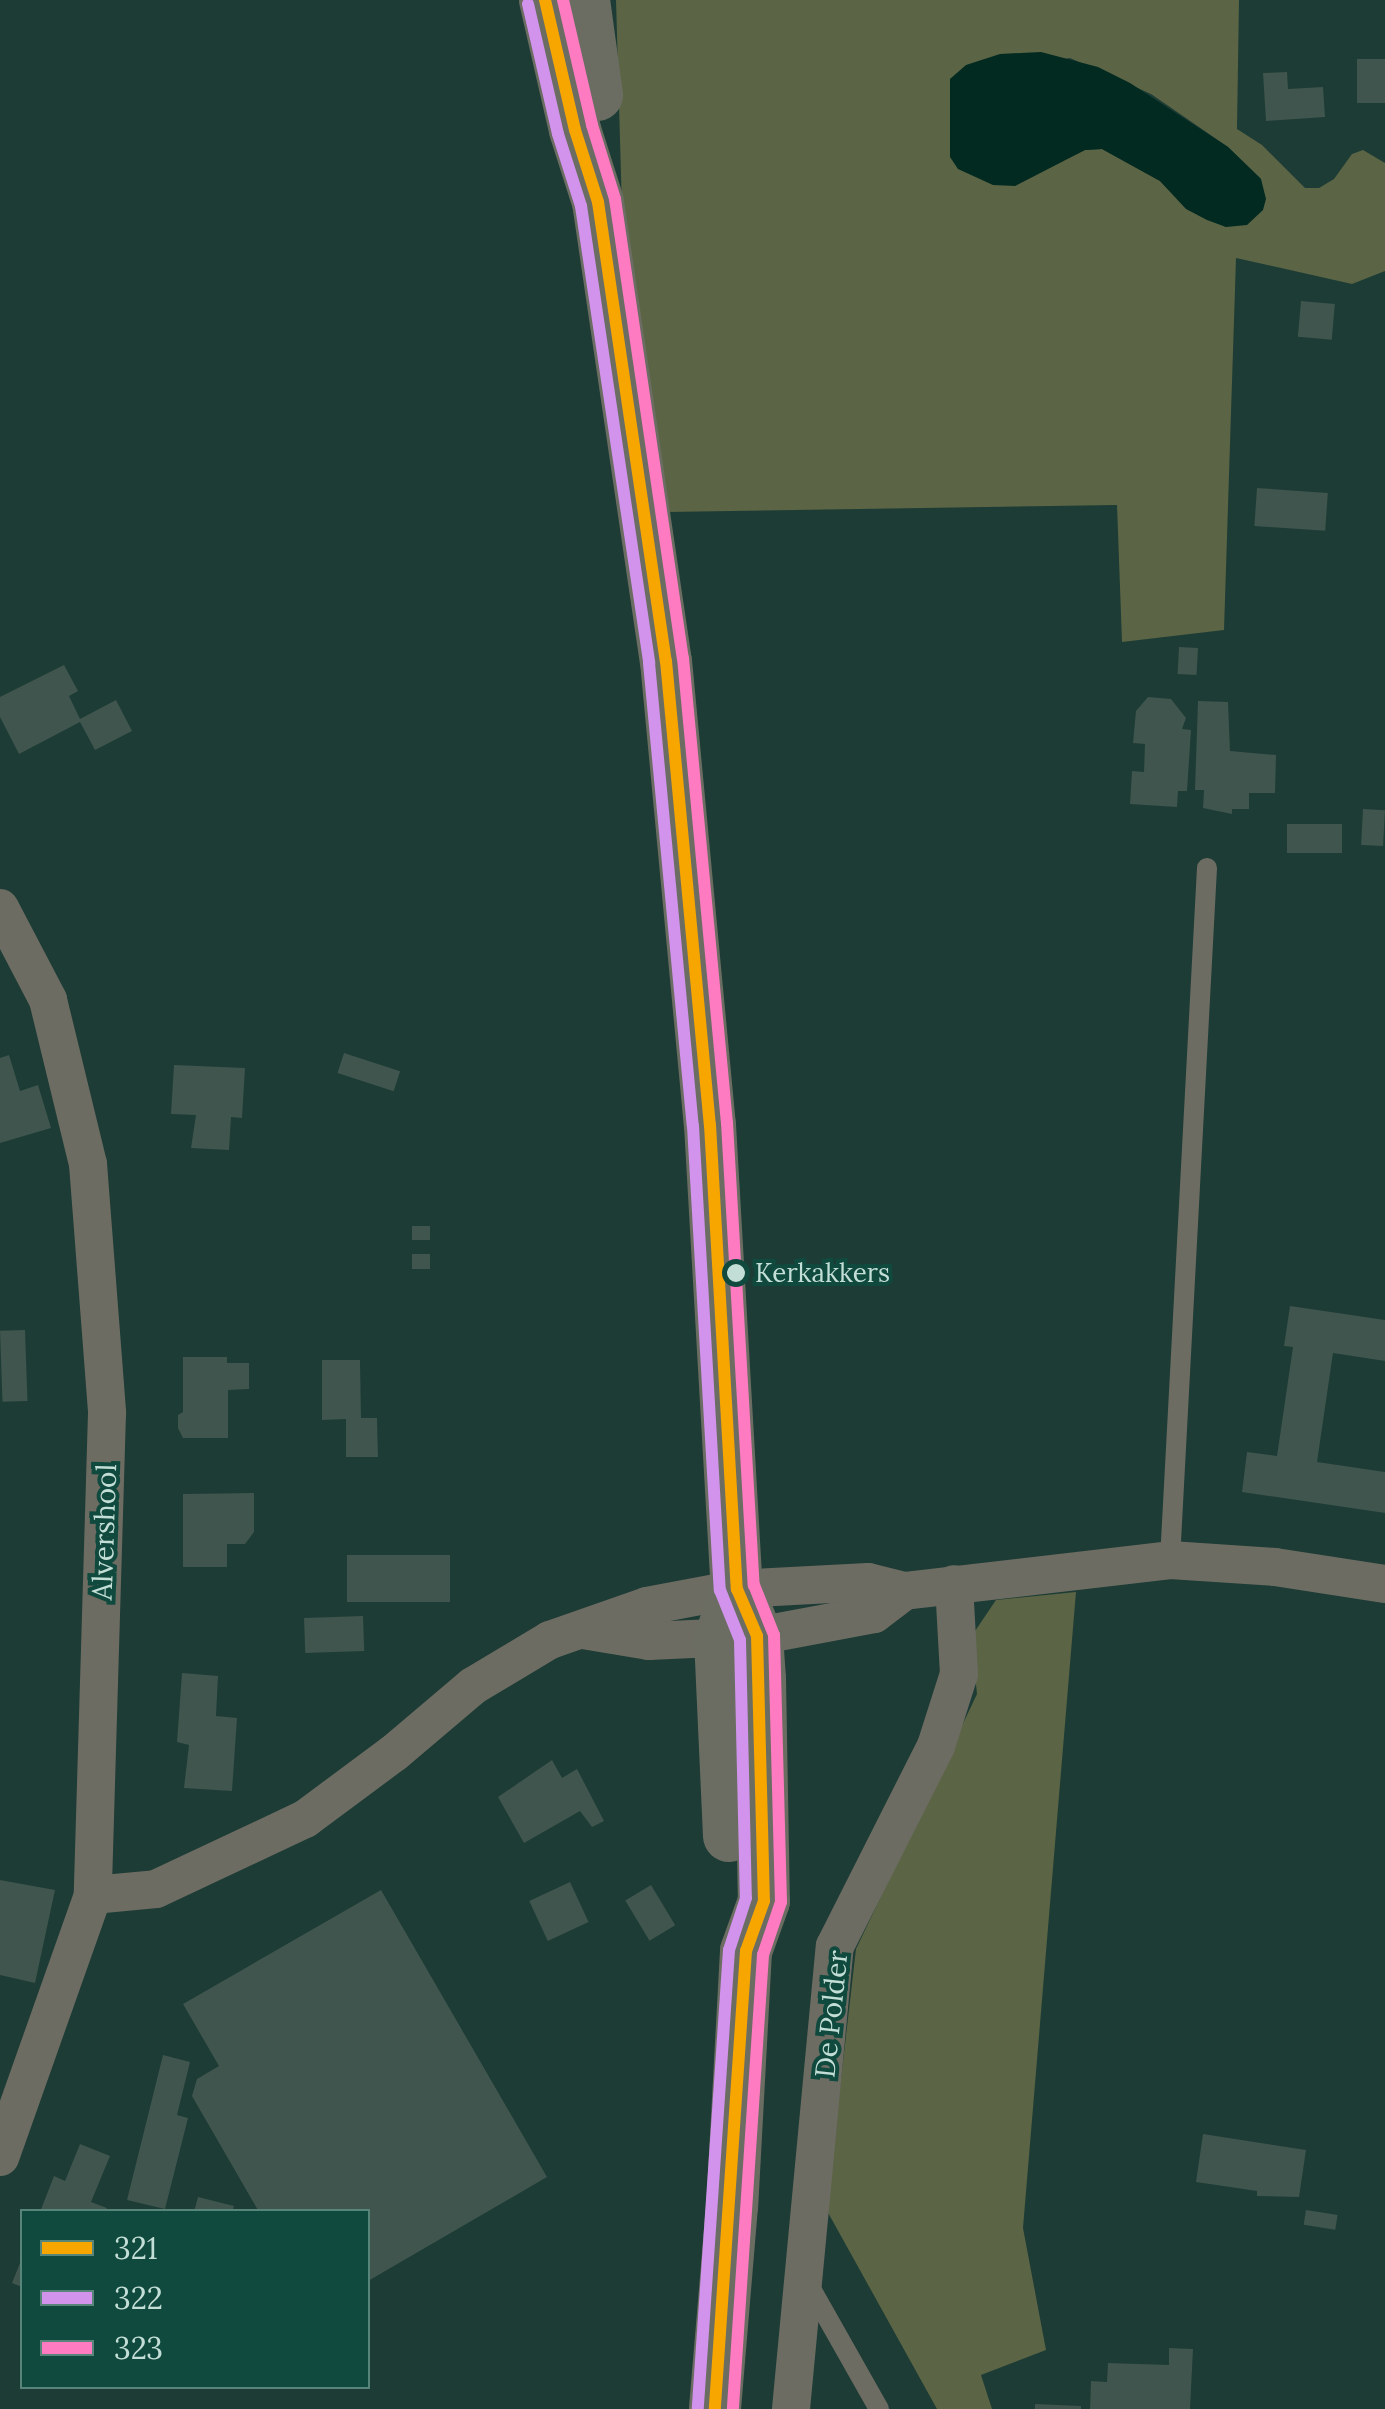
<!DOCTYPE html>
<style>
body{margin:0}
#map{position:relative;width:1385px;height:2409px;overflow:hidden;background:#1d3c35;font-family:Lora,serif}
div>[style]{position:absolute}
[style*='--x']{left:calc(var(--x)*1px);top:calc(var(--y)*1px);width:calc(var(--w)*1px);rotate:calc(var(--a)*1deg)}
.green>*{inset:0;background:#5b6444}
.water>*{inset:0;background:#032a21}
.building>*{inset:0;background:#3f554d;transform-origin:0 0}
.lane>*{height:20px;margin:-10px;padding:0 10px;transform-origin:10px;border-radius:10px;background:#6d6c63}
.street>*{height:38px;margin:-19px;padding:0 19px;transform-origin:19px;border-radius:19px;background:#6d6c63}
.secondary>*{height:52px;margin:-26px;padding:0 26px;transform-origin:26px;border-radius:26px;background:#6b6d63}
.bus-1>*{height:12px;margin:-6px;padding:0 6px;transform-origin:6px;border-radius:6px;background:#f7a600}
.bus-2>*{height:12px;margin:-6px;padding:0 6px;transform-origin:6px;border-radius:6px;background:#d193ec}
.bus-3>*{height:12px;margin:-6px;padding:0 6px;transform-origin:6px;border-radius:6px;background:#fe7ac1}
.dots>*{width:28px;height:28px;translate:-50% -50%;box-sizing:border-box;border:5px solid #10493d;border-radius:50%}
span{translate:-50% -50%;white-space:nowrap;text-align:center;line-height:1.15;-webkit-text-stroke:8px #10493d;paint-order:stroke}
.bus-label{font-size:26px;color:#c3ded6}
.left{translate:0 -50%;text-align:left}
.street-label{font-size:28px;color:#c3ded6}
.legend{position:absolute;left:20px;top:2209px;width:350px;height:180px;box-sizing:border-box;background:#10493d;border:2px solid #58857a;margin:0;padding:12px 18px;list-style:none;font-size:30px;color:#c3ded6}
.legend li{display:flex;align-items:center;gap:20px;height:50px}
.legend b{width:50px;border:2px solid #58857a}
</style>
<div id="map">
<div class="green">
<i style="clip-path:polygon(evenodd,616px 0,1239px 0,1237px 129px,1262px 145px,1305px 188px,1319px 188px,1334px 179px,1352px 154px,1363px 150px,1385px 163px,1385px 271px,1352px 284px,1236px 258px,1224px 630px,1122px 642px,1117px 505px,667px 512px,622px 210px,616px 0,1070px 58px,1151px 94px,1228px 147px,1261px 179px,1226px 227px,1186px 208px,1160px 181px,1102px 149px,1085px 150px,1062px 161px,950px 157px,950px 79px,1070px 58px)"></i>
<i style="clip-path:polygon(1076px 1592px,1023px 2228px,1046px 2350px,981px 2375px,992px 2409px,937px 2409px,826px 2209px,856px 1949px,977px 1694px,971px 1637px,996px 1600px)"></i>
</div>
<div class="water">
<i style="clip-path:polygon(1041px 52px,1098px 67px,1130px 83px,1228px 147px,1261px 179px,1266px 199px,1263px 210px,1247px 225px,1226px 227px,1207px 220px,1186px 209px,1160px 181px,1102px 149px,1085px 150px,1015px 186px,993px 185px,958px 169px,950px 157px,950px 79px,966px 65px,1000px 54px)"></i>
</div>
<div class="building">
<i style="left:1385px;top:59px;width:44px;height:28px;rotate:90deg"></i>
<i style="clip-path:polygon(1287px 72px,1288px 89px,1323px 87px,1325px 117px,1266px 121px,1263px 73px)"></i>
<i style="left:1301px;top:301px;width:34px;height:36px;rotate:5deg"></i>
<i style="left:1257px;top:488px;width:71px;height:38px;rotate:4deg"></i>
<i style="left:1179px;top:647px;width:19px;height:27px;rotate:3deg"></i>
<i style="clip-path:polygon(64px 665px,78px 691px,69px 696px,80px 719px,116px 700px,132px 731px,95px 750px,80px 722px,19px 754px,0 717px,0 697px)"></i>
<i style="clip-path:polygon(1148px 697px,1171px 699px,1186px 718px,1182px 729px,1191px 730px,1187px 791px,1178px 791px,1177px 807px,1130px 804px,1132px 771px,1144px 772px,1145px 744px,1133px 743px,1136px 711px)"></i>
<i style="clip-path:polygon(1198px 701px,1228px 702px,1230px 751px,1276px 755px,1275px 793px,1249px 793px,1249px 809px,1232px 809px,1232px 814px,1203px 808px,1204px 790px,1195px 790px)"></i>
<i style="left:1363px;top:809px;width:22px;height:36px;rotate:3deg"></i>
<i style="left:1287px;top:824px;width:55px;height:29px"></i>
<i style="left:344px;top:1053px;width:59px;height:21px;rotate:18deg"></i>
<i style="clip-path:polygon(9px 1055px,20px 1091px,38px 1085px,51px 1128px,0 1143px,0 1058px)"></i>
<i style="clip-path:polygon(174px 1065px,245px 1068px,242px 1118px,231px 1117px,229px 1150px,191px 1148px,196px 1115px,171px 1114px)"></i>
<i style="left:412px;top:1226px;width:18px;height:14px"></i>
<i style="left:412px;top:1254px;width:18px;height:15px"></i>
<i style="clip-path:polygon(1290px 1306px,1385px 1320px,1385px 1361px,1333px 1353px,1317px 1462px,1385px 1472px,1385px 1513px,1242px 1492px,1247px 1452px,1277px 1456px,1293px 1347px,1284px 1346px)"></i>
<i style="left:25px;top:1330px;width:71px;height:25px;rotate:88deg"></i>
<i style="clip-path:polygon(183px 1357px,227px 1357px,227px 1363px,249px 1363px,249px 1389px,228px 1390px,228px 1438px,183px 1438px,178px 1428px,178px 1415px,183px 1412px)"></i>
<i style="clip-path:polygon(322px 1360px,360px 1360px,361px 1418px,377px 1418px,378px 1457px,346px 1457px,346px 1419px,322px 1420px)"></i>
<i style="clip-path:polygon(254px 1493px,254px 1532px,245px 1544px,227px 1544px,227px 1567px,183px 1567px,183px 1494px)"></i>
<i style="left:450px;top:1555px;width:47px;height:103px;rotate:90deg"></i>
<i style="left:363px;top:1616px;width:35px;height:59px;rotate:88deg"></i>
<i style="clip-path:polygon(182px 1673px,218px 1676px,216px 1716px,237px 1718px,232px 1791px,184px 1788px,189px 1745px,177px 1742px)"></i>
<i style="clip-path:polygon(552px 1760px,562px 1778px,577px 1769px,604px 1821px,592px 1827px,580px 1811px,524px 1843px,498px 1797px)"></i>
<i style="clip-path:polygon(0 1880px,55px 1890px,35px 1983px,0 1975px)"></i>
<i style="left:570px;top:1882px;width:44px;height:45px;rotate:65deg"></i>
<i style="left:651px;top:1885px;width:47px;height:30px;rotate:59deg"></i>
<i style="clip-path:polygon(381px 1890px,547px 2177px,368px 2281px,368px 2212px,259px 2212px,192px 2096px,197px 2079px,219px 2066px,183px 2004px)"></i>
<i style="clip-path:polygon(163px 2055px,190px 2062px,177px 2115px,188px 2118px,165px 2209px,127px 2200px)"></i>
<i style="clip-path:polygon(1203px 2134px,1306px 2150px,1299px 2197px,1257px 2196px,1257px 2191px,1196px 2182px)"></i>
<i style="clip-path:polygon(80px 2144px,110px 2156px,91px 2202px,107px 2208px,105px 2212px,40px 2212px,54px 2176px,65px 2181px)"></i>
<i style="clip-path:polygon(198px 2197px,234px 2206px,232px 2212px,194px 2212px)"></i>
<i style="left:1306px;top:2210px;width:32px;height:15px;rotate:9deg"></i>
<i style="clip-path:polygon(22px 2258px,22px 2287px,12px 2283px)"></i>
<i style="clip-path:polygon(1169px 2348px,1193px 2349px,1190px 2409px,1090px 2409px,1091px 2381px,1107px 2382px,1108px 2363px,1169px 2365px)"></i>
<i style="clip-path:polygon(1035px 2404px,1081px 2406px,1081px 2409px,1035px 2409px)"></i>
</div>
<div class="lane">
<i style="--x:1170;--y:1560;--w:693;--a:-86.94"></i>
<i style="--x:806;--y:2280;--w:148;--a:60.5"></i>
</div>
<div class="street">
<i style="--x:0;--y:908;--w:104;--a:62.4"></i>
<i style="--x:48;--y:1000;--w:169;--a:76.3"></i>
<i style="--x:88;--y:1164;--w:250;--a:85.6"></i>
<i style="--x:107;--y:1413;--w:482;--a:91.7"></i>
<i style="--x:93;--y:1895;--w:278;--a:109.5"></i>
<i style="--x:583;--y:1630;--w:67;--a:9.5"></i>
<i style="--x:649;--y:1641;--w:108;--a:-2.7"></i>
<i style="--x:757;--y:1636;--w:119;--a:-10.6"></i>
<i style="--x:874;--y:1614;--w:38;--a:-37"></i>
<i style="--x:93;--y:1895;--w:63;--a:-5.4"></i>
<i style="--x:156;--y:1889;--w:165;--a:-25.2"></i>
<i style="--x:305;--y:1819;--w:111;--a:-36.6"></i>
<i style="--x:394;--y:1753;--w:104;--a:-40.3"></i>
<i style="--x:473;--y:1686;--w:90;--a:-30.9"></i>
<i style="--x:550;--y:1640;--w:103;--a:-19.3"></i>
<i style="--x:647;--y:1606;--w:92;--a:-10.7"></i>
<i style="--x:737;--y:1589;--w:131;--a:-3.1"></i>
<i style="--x:868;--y:1582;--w:37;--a:14"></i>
<i style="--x:904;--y:1591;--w:268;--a:-6.6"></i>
<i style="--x:1170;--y:1560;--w:105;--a:3.8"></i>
<i style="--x:1275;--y:1567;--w:111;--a:8.8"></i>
<i style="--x:791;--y:2409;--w:465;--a:-84.6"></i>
<i style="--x:835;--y:1946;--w:224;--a:-63.2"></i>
<i style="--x:936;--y:1746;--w:76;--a:-72.3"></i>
<i style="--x:959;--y:1674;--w:90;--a:-93.2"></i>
</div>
<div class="secondary">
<i style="--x:545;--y:0;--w:133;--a:77"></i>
<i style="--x:575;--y:130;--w:76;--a:72.3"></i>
<i style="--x:598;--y:202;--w:464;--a:81.6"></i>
<i style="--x:666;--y:661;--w:466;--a:84.6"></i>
<i style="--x:710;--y:1125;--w:465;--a:86.7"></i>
<i style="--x:737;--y:1589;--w:51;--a:66.9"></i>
<i style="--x:757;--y:1636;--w:43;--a:86"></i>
<i style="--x:760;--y:1679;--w:222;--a:89"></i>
<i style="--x:764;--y:1901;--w:53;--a:109.8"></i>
<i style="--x:746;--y:1951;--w:255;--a:93.1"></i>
<i style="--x:732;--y:2206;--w:204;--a:94.8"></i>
<i style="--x:584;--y:0;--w:96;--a:82.2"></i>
<i style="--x:729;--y:1836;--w:197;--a:-92.6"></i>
<i style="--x:720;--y:1639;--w:53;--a:-71.2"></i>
</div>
<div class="bus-1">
<i style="--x:545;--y:0;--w:133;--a:77"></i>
<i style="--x:575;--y:130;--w:76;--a:72.3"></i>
<i style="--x:598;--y:202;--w:464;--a:81.6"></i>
<i style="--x:666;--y:661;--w:466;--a:84.6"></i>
<i style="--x:710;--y:1125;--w:465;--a:86.7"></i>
<i style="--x:737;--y:1589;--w:51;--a:66.9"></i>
<i style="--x:757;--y:1636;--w:265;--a:88.5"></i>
<i style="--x:764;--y:1901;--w:53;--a:109.8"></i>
<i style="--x:746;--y:1951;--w:459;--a:93.9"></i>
</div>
<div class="bus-2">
<i style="--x:528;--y:4;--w:133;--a:77"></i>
<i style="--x:558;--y:134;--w:76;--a:72.3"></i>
<i style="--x:581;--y:206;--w:462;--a:81.5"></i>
<i style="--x:649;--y:663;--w:465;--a:84.6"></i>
<i style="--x:693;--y:1126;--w:465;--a:86.7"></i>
<i style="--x:720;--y:1590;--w:54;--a:68.2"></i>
<i style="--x:740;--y:1640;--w:258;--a:88.7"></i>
<i style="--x:746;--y:1898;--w:55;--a:108.1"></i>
<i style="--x:729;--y:1950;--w:459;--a:93.9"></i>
</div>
<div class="bus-3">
<i style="--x:563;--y:0;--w:128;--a:76.9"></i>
<i style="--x:592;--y:125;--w:77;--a:72.7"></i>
<i style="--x:615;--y:199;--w:464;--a:81.6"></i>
<i style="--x:683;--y:658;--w:467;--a:84.6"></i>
<i style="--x:727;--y:1123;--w:463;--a:86.7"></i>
<i style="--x:754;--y:1585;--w:54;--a:68.2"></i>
<i style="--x:774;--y:1635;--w:267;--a:88.5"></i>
<i style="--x:781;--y:1902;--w:56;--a:108.8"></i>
<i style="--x:763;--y:1955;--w:455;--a:93.8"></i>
</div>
<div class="dots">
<i style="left:736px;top:1273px;background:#c3ded6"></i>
</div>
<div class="bus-label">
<span class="left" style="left:755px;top:1273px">Kerkakkers</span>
</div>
<div class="street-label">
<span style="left:104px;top:1532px;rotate:-88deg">Alvershool</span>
<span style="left:831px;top:2014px;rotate:-84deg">De Polder</span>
</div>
<ul class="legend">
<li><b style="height:12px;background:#f7a600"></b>321</li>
<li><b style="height:12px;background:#d193ec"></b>322</li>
<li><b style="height:12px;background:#fe7ac1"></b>323</li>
</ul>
</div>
